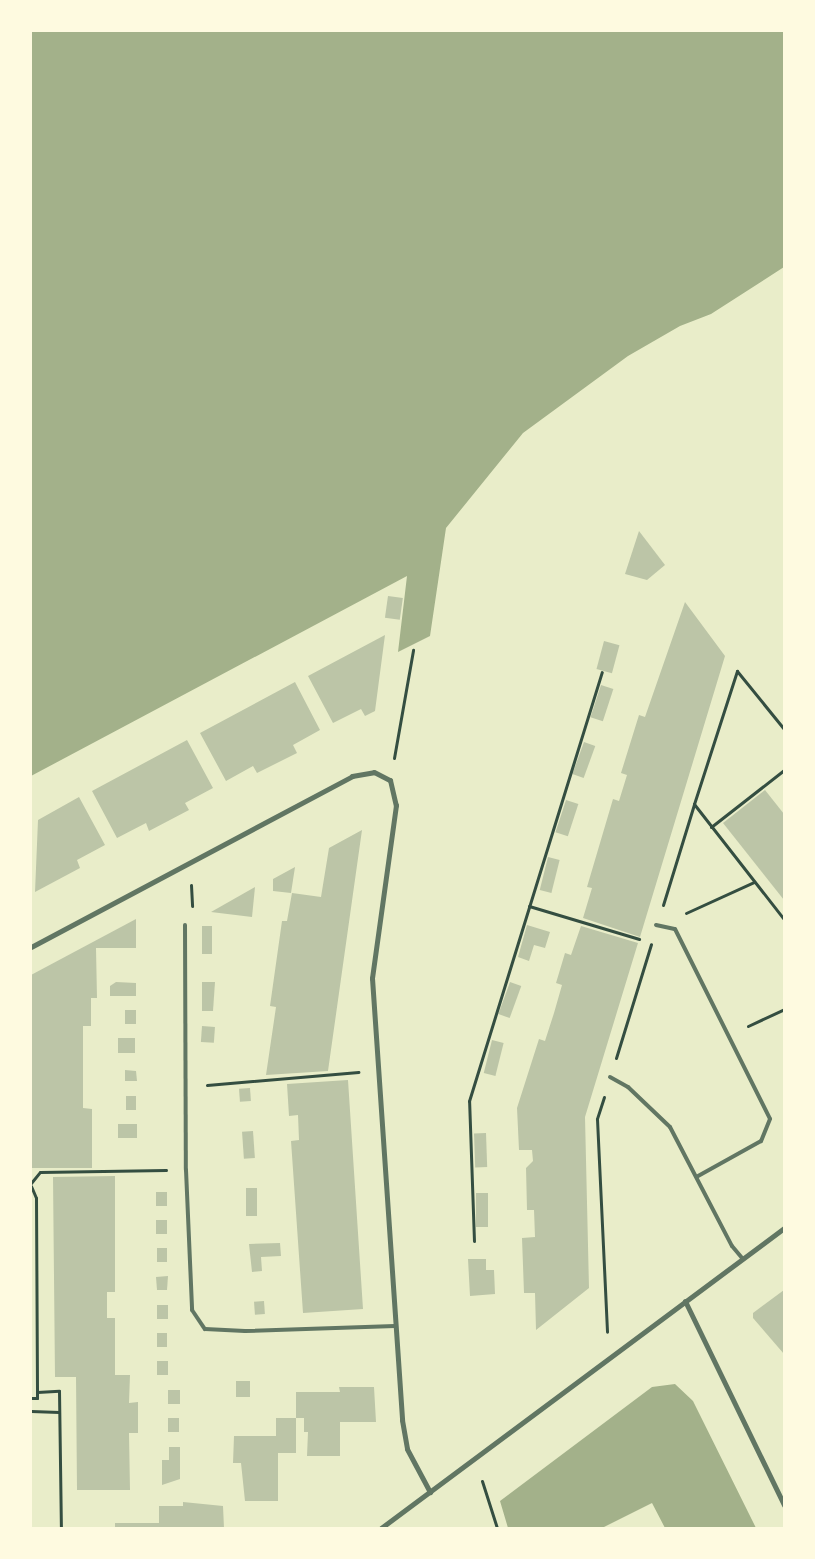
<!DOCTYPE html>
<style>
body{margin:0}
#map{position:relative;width:815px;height:1559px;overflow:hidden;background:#e9edc9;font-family:"Source Serif 4",serif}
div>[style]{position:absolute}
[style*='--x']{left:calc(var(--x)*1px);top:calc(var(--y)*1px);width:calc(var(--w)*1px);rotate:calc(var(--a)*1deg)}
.water>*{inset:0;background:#a3b18a}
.building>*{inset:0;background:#bcc5a7;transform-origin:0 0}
.path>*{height:3px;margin:-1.5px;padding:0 1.5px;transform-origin:1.5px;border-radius:1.5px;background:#344e41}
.service>*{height:4px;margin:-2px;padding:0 2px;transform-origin:2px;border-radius:2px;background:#617663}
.minor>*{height:5px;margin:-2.5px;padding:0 2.5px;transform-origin:2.5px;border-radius:2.5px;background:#617663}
span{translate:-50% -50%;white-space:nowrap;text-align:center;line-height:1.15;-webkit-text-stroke:4px #fefae0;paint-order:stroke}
.frame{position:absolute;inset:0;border:32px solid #fefae0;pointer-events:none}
</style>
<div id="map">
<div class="water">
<i style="clip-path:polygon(31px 31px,784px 31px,784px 267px,711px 314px,680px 326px,628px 356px,523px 433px,446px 528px,430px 636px,398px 652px,407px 576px,31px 776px)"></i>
<i style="clip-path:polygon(675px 1384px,693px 1401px,756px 1528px,665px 1528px,652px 1503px,602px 1528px,508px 1528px,500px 1501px,652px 1387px)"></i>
</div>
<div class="building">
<i style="clip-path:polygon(639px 531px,665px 565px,647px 580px,625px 574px)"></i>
<i style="left:388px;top:596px;width:15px;height:22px;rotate:8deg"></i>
<i style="clip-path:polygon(685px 602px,725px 656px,640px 937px,583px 918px,592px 888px,587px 887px,613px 799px,619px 801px,627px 775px,621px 773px,639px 715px,645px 717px)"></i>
<i style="clip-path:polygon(385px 635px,375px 711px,365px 716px,361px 709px,333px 723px,308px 676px)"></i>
<i style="left:604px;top:641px;width:16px;height:29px;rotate:15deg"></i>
<i style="clip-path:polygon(295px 682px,320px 730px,293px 745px,297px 753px,257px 773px,253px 766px,226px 781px,200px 733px)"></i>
<i style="left:601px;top:685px;width:13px;height:34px;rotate:18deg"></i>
<i style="clip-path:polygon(187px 740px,213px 788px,185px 803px,189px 810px,149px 831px,146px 823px,117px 838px,92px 791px)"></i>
<i style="left:584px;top:742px;width:12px;height:34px;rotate:20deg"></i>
<i style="clip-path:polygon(765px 790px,784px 814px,784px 900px,723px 823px)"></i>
<i style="clip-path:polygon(79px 797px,105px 845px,77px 860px,80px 868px,35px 892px,38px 820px)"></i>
<i style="left:566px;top:800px;width:13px;height:34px;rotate:18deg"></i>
<i style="clip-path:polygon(362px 830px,328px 1071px,266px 1075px,276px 1007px,270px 1006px,282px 921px,287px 921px,292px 893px,321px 897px,329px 848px)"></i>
<i style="left:548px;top:857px;width:12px;height:34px;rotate:14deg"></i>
<i style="clip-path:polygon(295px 867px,291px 893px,273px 891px,273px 879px)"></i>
<i style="clip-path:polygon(255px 887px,252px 917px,211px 912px)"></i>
<i style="clip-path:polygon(136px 919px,136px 948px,96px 948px,97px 998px,91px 998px,91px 1026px,83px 1026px,83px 1108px,92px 1109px,92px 1168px,31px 1168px,31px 975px)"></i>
<i style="clip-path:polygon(527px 925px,550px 932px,545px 948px,534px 945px,529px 961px,518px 957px)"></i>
<i style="left:202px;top:926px;width:10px;height:28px"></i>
<i style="clip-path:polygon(581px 926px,638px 943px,585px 1117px,589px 1288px,536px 1330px,535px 1293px,524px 1293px,522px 1238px,535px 1237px,534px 1210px,527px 1210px,526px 1168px,533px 1161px,532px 1150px,519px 1150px,517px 1108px,539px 1039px,545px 1041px,554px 1013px,562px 985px,556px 983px,565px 953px,571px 955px)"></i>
<i style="clip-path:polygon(116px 982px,136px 983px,136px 996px,110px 996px,110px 986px)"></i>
<i style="clip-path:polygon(202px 982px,215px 982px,213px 1011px,202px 1011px)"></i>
<i style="left:510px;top:982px;width:12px;height:34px;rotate:20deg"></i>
<i style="left:125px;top:1010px;width:11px;height:14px"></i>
<i style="left:202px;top:1026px;width:13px;height:16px;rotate:4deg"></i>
<i style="left:135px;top:1038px;width:15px;height:17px;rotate:90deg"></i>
<i style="left:492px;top:1040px;width:12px;height:34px;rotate:14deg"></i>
<i style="clip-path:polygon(125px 1070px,136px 1071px,137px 1081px,125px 1081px)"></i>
<i style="clip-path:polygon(348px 1080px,363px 1309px,303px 1313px,291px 1141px,299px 1140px,298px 1115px,289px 1116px,287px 1084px)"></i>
<i style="left:250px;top:1088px;width:13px;height:11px;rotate:86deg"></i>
<i style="left:126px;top:1096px;width:10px;height:14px"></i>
<i style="left:118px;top:1124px;width:19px;height:14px"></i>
<i style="left:253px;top:1131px;width:27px;height:11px;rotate:86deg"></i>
<i style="left:486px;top:1133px;width:34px;height:12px;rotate:88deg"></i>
<i style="clip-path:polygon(115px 1176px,115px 1292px,107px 1292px,107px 1318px,115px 1318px,115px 1375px,130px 1375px,129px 1403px,138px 1402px,138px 1433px,129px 1433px,130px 1490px,77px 1490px,76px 1377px,55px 1377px,53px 1177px)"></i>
<i style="left:246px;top:1188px;width:11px;height:28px"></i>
<i style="left:156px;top:1192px;width:11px;height:14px"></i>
<i style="left:476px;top:1193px;width:12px;height:34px"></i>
<i style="left:156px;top:1220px;width:11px;height:14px"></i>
<i style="clip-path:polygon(280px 1243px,281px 1256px,261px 1257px,262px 1271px,252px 1272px,249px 1244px)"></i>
<i style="left:157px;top:1248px;width:10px;height:14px"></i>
<i style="clip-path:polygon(468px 1259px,486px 1259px,486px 1270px,494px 1270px,495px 1294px,470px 1296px)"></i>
<i style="clip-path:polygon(168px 1276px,167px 1290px,157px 1290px,156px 1277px)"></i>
<i style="clip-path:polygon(784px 1290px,784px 1354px,753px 1318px,753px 1313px)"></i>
<i style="left:264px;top:1301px;width:13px;height:10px;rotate:86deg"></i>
<i style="left:157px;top:1305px;width:11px;height:14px"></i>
<i style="left:157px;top:1333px;width:10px;height:14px"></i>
<i style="left:157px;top:1361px;width:11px;height:14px"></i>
<i style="left:250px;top:1381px;width:16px;height:14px;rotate:90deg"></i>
<i style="clip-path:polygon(339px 1387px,374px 1387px,376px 1422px,340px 1422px,340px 1456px,307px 1456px,308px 1432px,304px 1432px,304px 1418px,296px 1418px,296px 1453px,278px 1453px,278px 1501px,245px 1501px,241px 1463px,233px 1463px,234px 1436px,276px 1436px,276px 1418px,296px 1418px,296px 1392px,340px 1392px)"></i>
<i style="left:168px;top:1390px;width:12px;height:14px"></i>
<i style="left:168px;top:1418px;width:11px;height:14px"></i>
<i style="clip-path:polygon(169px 1447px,180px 1447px,180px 1479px,162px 1485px,162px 1460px,169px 1460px)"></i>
<i style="clip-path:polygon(183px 1502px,223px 1506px,224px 1528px,115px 1528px,115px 1523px,159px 1523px,159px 1506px,183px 1506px)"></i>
</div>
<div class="path">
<i style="--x:394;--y:758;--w:110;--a:-80"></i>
<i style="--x:694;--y:804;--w:140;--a:-72.1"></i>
<i style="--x:737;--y:671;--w:75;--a:51"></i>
<i style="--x:711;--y:827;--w:93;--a:-38"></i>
<i style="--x:191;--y:885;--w:21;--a:87"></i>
<i style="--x:663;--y:905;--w:106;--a:-72.9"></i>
<i style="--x:694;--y:804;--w:146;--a:52"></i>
<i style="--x:529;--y:906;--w:115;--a:16.7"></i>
<i style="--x:686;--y:913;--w:75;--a:-24.5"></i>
<i style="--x:748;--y:1026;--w:40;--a:-25"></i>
<i style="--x:616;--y:1058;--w:119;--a:-72.9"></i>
<i style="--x:207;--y:1085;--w:152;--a:-4.9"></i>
<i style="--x:604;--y:1097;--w:23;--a:108"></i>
<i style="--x:597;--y:1119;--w:213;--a:87.3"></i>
<i style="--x:31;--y:1183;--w:14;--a:-51"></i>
<i style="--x:40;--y:1172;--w:126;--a:-0.9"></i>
<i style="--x:31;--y:1186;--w:13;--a:67"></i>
<i style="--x:36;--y:1198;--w:194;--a:89.7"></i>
<i style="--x:37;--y:1392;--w:22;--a:-3"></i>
<i style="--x:59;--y:1391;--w:137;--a:89.2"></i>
<i style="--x:474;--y:1241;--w:140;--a:-92"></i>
<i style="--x:469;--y:1101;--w:449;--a:-72.8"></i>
<i style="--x:31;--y:1398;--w:6;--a:0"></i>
<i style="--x:37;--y:1398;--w:6;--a:-90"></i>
<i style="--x:31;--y:1411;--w:28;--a:2"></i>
<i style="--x:482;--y:1481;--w:49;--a:72.3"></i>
</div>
<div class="service">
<i style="--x:185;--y:925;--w:245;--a:89.8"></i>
<i style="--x:186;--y:1170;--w:140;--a:87.5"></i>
<i style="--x:192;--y:1310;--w:23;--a:56"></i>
<i style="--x:205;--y:1329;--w:40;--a:2.9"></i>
<i style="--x:245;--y:1331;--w:150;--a:-1.9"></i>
<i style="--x:656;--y:925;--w:19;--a:12"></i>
<i style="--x:675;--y:929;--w:212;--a:63.4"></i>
<i style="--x:770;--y:1119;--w:24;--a:112"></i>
<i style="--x:761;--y:1141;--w:72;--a:150.9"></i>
<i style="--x:610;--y:1077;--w:21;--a:29"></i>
<i style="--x:628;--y:1087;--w:58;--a:43.6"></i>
<i style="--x:670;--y:1127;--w:134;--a:62.5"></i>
<i style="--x:732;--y:1246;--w:16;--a:50"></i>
</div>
<div class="minor">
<i style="--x:31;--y:947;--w:364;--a:-28"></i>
<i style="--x:352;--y:776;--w:22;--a:-10"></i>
<i style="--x:374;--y:772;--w:18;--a:27"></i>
<i style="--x:390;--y:780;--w:26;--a:77"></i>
<i style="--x:396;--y:805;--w:175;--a:97.9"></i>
<i style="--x:372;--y:978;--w:443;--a:86.1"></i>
<i style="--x:402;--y:1420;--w:29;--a:80"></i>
<i style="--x:407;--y:1449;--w:49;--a:61.9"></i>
<i style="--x:685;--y:1301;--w:227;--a:64.1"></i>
<i style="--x:381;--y:1528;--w:502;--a:-36.66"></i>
</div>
<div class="frame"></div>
</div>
